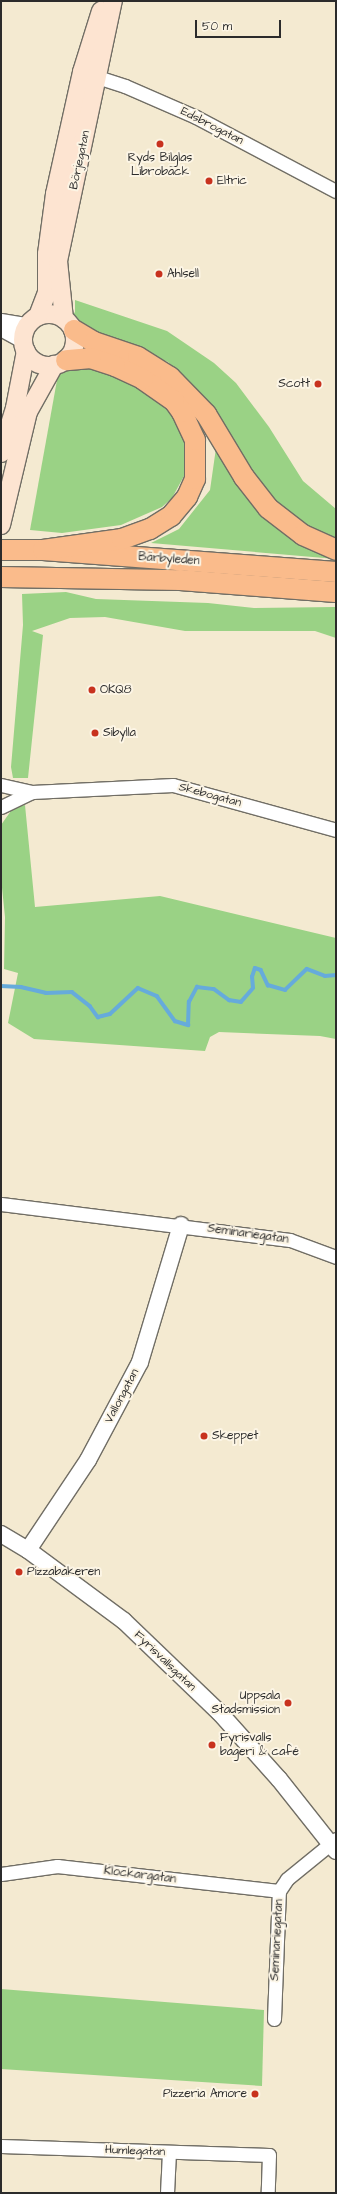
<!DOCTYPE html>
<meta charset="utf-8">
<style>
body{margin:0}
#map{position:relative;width:337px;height:2194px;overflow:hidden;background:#f4ead1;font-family:"Architects Daughter",sans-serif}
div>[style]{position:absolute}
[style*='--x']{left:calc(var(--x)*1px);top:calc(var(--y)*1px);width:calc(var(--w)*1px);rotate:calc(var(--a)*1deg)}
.green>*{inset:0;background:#9ad285}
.stream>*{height:3.5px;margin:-1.75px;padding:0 1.75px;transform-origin:1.75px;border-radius:1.75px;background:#66abdb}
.roads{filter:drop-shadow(1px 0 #716e65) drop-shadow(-1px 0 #716e65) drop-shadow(0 1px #716e65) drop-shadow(0 -1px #716e65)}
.minor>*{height:13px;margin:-6.5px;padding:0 6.5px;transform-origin:6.5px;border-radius:6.5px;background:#fff}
.tertiary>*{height:16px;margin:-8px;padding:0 8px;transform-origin:8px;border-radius:8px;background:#fff}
.secondary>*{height:18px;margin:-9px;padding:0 9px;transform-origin:9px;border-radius:9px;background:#fde4d1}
.secondary>.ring{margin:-9px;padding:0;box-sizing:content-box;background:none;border:18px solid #fde4d1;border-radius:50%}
.primary>*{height:20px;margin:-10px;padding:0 10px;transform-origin:10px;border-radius:10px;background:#fabb8b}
.dots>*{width:11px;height:11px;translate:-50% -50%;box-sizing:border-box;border:2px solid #fcf5e5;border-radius:50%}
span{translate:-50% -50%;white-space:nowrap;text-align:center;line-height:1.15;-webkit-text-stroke:4px #fcf5e5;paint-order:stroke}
.street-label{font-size:12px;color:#2b2b2b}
.poi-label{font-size:12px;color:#2b2b2b}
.left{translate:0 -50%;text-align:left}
.right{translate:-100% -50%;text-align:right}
.frame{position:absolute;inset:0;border:2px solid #2b2b2b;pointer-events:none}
.scale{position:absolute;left:195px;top:20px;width:86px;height:18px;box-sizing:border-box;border:2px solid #2b2b2b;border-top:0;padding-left:5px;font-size:12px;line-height:14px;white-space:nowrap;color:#2b2b2b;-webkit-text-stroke:3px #fcf5e5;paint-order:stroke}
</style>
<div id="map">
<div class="green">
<i style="clip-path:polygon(75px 300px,167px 331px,214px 363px,236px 383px,269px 427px,303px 481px,336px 509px,336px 540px,314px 531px,274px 502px,203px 396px,168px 362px,115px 339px,77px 327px,71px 317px,75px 312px)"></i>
<i style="clip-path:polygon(75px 363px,97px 367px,147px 389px,176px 416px,189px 454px,184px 476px,172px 498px,162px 507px,121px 525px,62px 533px,30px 530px,59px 369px)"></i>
<i style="clip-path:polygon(216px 448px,336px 559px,151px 543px,179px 529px,210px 490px)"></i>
<i style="clip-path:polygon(66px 592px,96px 599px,208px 603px,254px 608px,335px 607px,336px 638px,315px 631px,185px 631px,105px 617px,70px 618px,32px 631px,43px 635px,28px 778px,13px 778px,11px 767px,23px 625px,22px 594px)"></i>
<i style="clip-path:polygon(25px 805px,35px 907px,160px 896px,336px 938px,336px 1039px,320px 1036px,219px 1032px,210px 1037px,205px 1051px,34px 1039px,8px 1023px,18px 973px,4px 969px,5px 917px,1px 878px,1px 825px,13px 808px)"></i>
<i style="clip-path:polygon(1px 1989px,264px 2010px,262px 2086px,1px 2069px)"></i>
</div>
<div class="stream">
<i style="--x:1;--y:986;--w:20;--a:3"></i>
<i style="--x:21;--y:987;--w:26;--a:13"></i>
<i style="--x:46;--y:993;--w:26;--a:-2"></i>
<i style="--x:72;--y:992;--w:23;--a:38"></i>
<i style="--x:90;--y:1006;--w:14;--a:54"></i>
<i style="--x:98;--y:1017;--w:12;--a:-14"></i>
<i style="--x:110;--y:1014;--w:38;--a:-43"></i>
<i style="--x:138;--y:988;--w:21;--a:23"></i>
<i style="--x:157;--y:996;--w:31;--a:54"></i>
<i style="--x:175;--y:1021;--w:14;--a:17"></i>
<i style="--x:188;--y:1025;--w:23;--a:-88"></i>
<i style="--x:189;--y:1002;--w:17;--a:-62"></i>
<i style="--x:197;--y:987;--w:17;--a:7"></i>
<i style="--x:214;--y:989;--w:19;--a:36"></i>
<i style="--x:229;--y:1000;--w:12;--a:9"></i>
<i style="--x:241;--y:1002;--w:18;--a:-49"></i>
<i style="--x:253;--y:988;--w:11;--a:-95"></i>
<i style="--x:252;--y:977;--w:9;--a:-72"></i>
<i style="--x:255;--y:968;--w:6;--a:18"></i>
<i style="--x:261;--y:970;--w:17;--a:65"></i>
<i style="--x:268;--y:985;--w:18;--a:16"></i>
<i style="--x:285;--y:990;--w:30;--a:-44"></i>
<i style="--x:307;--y:969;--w:19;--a:21"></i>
<i style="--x:325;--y:976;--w:11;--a:-5"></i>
</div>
<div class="roads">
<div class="minor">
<i style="--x:88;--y:74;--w:39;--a:18"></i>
<i style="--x:125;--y:86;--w:77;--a:23.6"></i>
<i style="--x:196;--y:117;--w:158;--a:27.9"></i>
<i style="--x:1;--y:785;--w:32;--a:13"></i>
<i style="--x:32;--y:792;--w:141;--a:-2.8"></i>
<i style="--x:173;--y:785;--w:169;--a:15.4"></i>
<i style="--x:1;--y:807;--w:34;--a:-26"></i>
<i style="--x:1;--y:1204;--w:291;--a:7.1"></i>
<i style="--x:290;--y:1240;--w:49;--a:20.3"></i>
<i style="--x:1;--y:1874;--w:57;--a:-8.1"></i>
<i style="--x:57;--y:1866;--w:223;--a:6.4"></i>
<i style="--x:274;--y:2019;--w:128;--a:-87.8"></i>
<i style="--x:279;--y:1891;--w:14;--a:-56"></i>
<i style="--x:287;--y:1879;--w:63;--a:-39.2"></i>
<i style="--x:1;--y:2146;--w:268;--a:1.9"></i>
<i style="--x:269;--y:2155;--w:38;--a:92"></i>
<i style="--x:167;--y:2193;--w:41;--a:-87.2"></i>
</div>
<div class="tertiary">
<i style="--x:1;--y:322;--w:26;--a:9"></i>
<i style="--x:1;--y:328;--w:25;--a:29"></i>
<i style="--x:1;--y:1534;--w:31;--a:31"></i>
<i style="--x:28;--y:1550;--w:119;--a:36.5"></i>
<i style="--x:124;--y:1621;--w:132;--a:43.8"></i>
<i style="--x:219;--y:1712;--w:90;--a:48.2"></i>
<i style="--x:279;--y:1779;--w:92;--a:51.6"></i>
<i style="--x:28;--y:1550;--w:108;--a:-56.3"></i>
<i style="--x:88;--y:1460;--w:111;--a:-62"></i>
<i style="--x:140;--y:1362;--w:143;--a:-73.3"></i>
</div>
<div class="secondary">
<i class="ring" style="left:23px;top:314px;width:34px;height:34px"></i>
<i style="--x:38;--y:316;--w:26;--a:-69"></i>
<i style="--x:47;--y:292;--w:38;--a:-90"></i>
<i style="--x:47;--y:254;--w:61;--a:-82.4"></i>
<i style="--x:55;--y:194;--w:125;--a:-77.5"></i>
<i style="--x:82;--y:72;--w:64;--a:-72.7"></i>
<i style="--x:64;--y:319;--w:58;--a:-95.9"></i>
<i style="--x:58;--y:261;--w:266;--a:-78.1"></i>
<i style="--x:1;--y:453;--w:47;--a:-72.7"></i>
<i style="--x:15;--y:408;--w:58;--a:-79.1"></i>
<i style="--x:1;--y:525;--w:116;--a:-76.6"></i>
<i style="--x:28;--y:412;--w:54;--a:-61"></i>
</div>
<div class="primary">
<i style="--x:74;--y:330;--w:23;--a:31"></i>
<i style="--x:94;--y:342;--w:46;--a:18.8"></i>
<i style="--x:138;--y:357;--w:38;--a:32"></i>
<i style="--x:170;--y:377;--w:52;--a:45.8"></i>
<i style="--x:206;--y:414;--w:74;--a:58.9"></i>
<i style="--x:244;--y:477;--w:39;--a:52"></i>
<i style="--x:268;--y:508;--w:44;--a:37.6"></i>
<i style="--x:303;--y:535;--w:36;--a:24"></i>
<i style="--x:1;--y:550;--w:42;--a:0"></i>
<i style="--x:43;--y:550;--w:294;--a:4.3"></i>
<i style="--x:43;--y:550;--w:80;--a:-7.9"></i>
<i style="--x:122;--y:539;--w:30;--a:-20"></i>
<i style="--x:150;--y:529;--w:25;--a:-32"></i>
<i style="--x:171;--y:516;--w:25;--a:-50"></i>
<i style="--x:187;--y:497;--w:20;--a:-66"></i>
<i style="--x:195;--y:479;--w:39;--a:-90"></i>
<i style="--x:195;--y:440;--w:31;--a:-115"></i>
<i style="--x:182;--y:412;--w:14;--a:-126"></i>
<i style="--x:174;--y:401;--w:38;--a:-145"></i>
<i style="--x:143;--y:379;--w:31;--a:-155"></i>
<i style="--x:115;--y:366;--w:25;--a:-162"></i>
<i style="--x:91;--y:358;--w:25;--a:175"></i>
<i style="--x:1;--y:577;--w:179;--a:1"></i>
<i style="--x:180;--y:580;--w:156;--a:4.4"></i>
</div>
</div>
<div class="dots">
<i style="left:160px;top:144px;background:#c8321e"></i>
<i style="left:209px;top:181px;background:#c8321e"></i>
<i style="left:159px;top:274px;background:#c8321e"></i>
<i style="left:318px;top:384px;background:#c8321e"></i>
<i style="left:92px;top:690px;background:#c8321e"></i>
<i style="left:95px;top:733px;background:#c8321e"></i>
<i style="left:204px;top:1436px;background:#c8321e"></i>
<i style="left:19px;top:1572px;background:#c8321e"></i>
<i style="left:288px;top:1703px;background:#c8321e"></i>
<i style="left:212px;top:1745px;background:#c8321e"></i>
<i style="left:255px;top:2094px;background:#c8321e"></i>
</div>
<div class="street-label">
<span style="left:212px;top:126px;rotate:27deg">Edsbrogatan</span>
<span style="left:80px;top:160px;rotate:-78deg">Börjegatan</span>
<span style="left:169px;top:559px;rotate:4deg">Bärbyleden</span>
<span style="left:210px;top:795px;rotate:15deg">Skebogatan</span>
<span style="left:248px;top:1234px;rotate:8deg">Seminariegatan</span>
<span style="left:122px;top:1396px;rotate:-62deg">Vallongatan</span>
<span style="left:165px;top:1661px;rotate:44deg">Fyrisvallsgatan</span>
<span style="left:140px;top:1875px;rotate:7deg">Klockargatan</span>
<span style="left:277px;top:1940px;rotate:-87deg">Seminariegatan</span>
<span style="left:135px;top:2151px;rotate:2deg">Humlegatan</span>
</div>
<div class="poi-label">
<span style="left:160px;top:165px">Ryds Bilglas<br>Librobäck</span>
<span class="left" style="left:217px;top:181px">Eltric</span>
<span class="left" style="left:167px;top:274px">Ahlsell</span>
<span class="right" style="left:310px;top:384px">Scott</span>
<span class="left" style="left:100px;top:690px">OKQ8</span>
<span class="left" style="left:103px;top:733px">Sibylla</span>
<span class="left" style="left:212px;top:1436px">Skeppet</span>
<span class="left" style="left:27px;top:1572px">Pizzabakeren</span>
<span class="right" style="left:280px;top:1703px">Uppsala<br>Stadsmission</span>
<span class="left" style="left:220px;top:1745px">Fyrisvalls<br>bageri &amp; café</span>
<span class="right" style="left:247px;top:2094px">Pizzeria Amore</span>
</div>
<div class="frame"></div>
<div class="scale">50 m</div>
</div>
